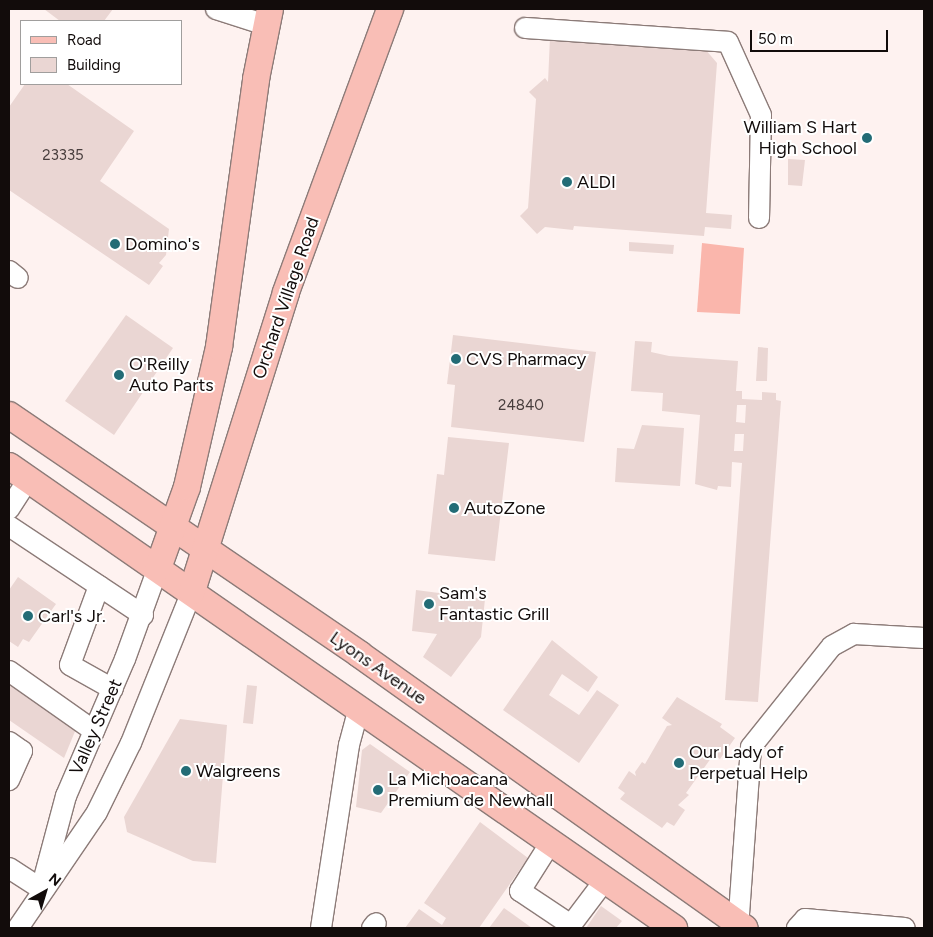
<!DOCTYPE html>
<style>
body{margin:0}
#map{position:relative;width:933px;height:937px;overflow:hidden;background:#fef2f0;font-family:Figtree,sans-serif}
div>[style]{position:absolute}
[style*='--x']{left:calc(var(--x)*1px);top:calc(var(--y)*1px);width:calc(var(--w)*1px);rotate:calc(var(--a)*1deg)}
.green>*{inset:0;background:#fab6ac}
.building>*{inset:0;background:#ead6d3}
.roads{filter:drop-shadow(1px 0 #8c7b78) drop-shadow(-1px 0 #8c7b78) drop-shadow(0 1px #8c7b78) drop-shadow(0 -1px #8c7b78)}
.minor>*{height:20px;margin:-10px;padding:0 10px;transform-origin:10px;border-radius:10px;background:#fff}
.major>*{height:26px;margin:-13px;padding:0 13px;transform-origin:13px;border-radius:13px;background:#f9beb6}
.dots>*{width:14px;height:14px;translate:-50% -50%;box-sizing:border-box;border:2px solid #fff;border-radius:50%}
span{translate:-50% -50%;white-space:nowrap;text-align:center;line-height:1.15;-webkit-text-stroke:4px #fff;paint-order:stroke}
.number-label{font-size:15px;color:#483e3d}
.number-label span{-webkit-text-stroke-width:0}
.poi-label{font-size:18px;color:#120c0b}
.right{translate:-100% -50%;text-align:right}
.left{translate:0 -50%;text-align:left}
.street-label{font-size:18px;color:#120c0b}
.frame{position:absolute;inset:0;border:10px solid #120c0b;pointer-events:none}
.legend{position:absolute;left:20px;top:20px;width:162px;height:65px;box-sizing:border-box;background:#fff;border:1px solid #a09e9d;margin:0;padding:6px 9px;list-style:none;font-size:15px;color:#120c0b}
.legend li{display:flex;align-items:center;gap:10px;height:25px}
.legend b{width:25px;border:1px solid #a09e9d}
.north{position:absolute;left:20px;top:867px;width:50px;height:50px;-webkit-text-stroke:4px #fff;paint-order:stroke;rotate:39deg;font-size:14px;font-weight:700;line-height:20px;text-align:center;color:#120c0b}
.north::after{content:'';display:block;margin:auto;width:18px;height:22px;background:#120c0b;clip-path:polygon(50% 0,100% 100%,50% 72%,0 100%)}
.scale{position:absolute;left:750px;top:30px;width:138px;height:22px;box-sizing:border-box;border:2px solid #120c0b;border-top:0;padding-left:6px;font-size:15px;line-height:18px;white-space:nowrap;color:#120c0b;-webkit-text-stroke:4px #fff;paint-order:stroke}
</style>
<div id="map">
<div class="green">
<i style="clip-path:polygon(702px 243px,744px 248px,740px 314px,697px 312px)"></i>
</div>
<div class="building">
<i style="clip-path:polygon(44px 9px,113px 9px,104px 21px,60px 21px)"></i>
<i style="clip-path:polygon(550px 37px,705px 49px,717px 63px,706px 213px,732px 215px,731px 229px,705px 227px,704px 236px,574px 226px,573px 230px,545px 227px,537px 234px,520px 216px,528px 208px,536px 99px,529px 92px,545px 78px,548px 82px)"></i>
<i style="clip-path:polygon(25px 84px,67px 84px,134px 131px,100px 181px,169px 229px,166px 255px,159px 263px,163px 266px,149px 285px,9px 190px,9px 107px)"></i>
<i style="clip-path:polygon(788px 159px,805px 160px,802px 186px,788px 185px)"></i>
<i style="clip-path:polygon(629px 242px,674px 245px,673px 254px,629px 251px)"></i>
<i style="clip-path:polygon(126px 315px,173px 348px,114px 435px,65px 401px)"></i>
<i style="clip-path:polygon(453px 335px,596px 352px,584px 442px,451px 427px,455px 385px,447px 384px)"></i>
<i style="clip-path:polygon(evenodd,635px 341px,652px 342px,651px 352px,669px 356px,738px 361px,736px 391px,742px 391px,742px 399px,762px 400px,762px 392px,776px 393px,776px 400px,781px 401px,758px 702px,725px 700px,742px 463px,732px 462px,731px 487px,718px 486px,717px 490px,695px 484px,700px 415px,662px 411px,663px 393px,631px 391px,635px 341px,737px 405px,746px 405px,745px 423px,736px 422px,737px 405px,635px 341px,735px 434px,744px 434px,743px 451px,734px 451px,735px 434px)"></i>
<i style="clip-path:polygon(758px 347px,768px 348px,767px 381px,756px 381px)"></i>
<i style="clip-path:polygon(642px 425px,684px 428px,680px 486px,615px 482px,617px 448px,634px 449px)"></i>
<i style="clip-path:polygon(448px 437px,509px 443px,495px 561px,428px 554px,437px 474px,444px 475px)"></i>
<i style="clip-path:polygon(18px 577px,56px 604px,29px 642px,23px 639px,18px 647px,9px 641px,9px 590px)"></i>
<i style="clip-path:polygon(416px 590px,485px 599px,481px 637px,451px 677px,423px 657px,437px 634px,412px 631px)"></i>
<i style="clip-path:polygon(552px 640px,598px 677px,588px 692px,562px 674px,549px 695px,579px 715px,597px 690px,619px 705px,579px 763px,503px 710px)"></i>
<i style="clip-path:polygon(9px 682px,76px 729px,64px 758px,9px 720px)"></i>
<i style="clip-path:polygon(247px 685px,257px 686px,253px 724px,243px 723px)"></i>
<i style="clip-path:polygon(677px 697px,722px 724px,720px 727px,735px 738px,720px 759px,714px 754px,686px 793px,689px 795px,678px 805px,685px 810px,674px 826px,667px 822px,662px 828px,620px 799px,625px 793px,618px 788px,629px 771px,636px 776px,635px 772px,642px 762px,645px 764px,667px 726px,672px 725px,662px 718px)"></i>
<i style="clip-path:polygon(180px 719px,227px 725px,216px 863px,193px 861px,127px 832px,124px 817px)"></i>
<i style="clip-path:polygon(370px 744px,410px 772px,381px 813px,356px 807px,362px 750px)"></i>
<i style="clip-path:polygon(480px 822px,528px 858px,479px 928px,405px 928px,419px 909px,442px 925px,446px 918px,424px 903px)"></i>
<i style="clip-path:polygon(601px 906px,622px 921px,616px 928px,586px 928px)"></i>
<i style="clip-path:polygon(504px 908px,532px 928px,489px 928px)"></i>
</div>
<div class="roads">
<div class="minor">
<i style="--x:216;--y:9;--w:52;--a:17.7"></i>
<i style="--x:525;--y:28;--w:203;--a:3.9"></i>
<i style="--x:728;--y:42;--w:80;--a:65.7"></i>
<i style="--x:761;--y:115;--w:103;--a:91.1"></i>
<i style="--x:9;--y:271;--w:11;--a:38"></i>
<i style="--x:9;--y:509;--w:35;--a:-57"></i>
<i style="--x:9;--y:526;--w:161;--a:33.6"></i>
<i style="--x:99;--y:586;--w:84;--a:110.2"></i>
<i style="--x:70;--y:665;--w:49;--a:29.2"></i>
<i style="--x:9;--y:671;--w:104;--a:35.2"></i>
<i style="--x:9;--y:742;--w:16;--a:35"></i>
<i style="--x:22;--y:751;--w:32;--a:114"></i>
<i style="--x:551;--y:842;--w:58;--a:122.3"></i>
<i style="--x:520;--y:891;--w:61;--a:33.7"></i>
<i style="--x:571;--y:925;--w:56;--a:-52.9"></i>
<i style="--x:9;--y:868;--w:38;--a:33"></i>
<i style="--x:44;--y:878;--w:85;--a:-75"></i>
<i style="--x:66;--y:796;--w:149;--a:-66.7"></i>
<i style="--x:125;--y:659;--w:97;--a:-70.1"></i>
<i style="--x:18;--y:928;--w:140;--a:-55.7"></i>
<i style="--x:97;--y:812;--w:77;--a:-63.8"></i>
<i style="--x:131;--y:743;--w:164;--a:-68.1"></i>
<i style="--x:321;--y:928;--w:185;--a:-81.3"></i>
<i style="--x:349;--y:745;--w:38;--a:-75"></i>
<i style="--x:372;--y:928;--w:6;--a:-51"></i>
<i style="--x:738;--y:928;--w:181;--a:-85.9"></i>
<i style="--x:751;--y:747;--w:129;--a:-51.3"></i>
<i style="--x:832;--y:646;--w:25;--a:-29"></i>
<i style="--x:854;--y:634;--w:70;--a:3.3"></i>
<i style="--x:797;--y:928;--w:12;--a:-48"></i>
<i style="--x:805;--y:919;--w:100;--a:5.1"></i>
</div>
<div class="major">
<i style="--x:9;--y:415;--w:424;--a:34.3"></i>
<i style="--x:359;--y:654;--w:473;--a:35.4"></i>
<i style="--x:9;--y:466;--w:810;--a:34.79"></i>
<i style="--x:158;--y:568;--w:86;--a:-70.3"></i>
<i style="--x:187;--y:487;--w:144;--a:-77.1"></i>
<i style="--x:219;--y:347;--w:271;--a:-82.1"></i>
<i style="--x:256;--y:79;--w:71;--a:-78.7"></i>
<i style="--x:192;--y:591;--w:313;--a:-72.5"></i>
<i style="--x:286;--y:292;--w:302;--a:-69.8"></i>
</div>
</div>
<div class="dots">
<i style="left:867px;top:138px;background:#236c76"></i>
<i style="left:567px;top:182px;background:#236c76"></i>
<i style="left:115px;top:244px;background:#236c76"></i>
<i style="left:456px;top:359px;background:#236c76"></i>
<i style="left:119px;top:375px;background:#236c76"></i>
<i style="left:454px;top:508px;background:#236c76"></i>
<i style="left:429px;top:604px;background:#236c76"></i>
<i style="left:28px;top:616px;background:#236c76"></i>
<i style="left:679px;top:763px;background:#236c76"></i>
<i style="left:186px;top:771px;background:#236c76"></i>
<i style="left:378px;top:790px;background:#236c76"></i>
</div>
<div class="number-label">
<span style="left:63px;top:156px">23335</span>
<span style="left:521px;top:406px">24840</span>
</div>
<div class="poi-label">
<span class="right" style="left:857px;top:138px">William S Hart<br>High School</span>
<span class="left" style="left:577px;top:182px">ALDI</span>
<span class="left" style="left:125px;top:244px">Domino's</span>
<span class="left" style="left:466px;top:359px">CVS Pharmacy</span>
<span class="left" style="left:129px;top:375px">O'Reilly<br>Auto Parts</span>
<span class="left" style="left:464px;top:508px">AutoZone</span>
<span class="left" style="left:439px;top:604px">Sam's<br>Fantastic Grill</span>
<span class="left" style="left:38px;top:616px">Carl's Jr.</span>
<span class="left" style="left:689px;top:763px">Our Lady of<br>Perpetual Help</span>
<span class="left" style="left:196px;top:771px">Walgreens</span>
<span class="left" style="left:388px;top:790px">La Michoacana<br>Premium de Newhall</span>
</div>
<div class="street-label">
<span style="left:286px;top:298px;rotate:-71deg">Orchard Village Road</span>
<span style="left:378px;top:668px;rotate:35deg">Lyons Avenue</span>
<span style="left:96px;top:727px;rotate:-66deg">Valley Street</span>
</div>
<div class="frame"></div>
<ul class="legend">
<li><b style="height:6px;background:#f9beb6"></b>Road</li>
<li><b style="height:14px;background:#ead6d3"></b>Building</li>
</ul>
<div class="north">N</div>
<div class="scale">50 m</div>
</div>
